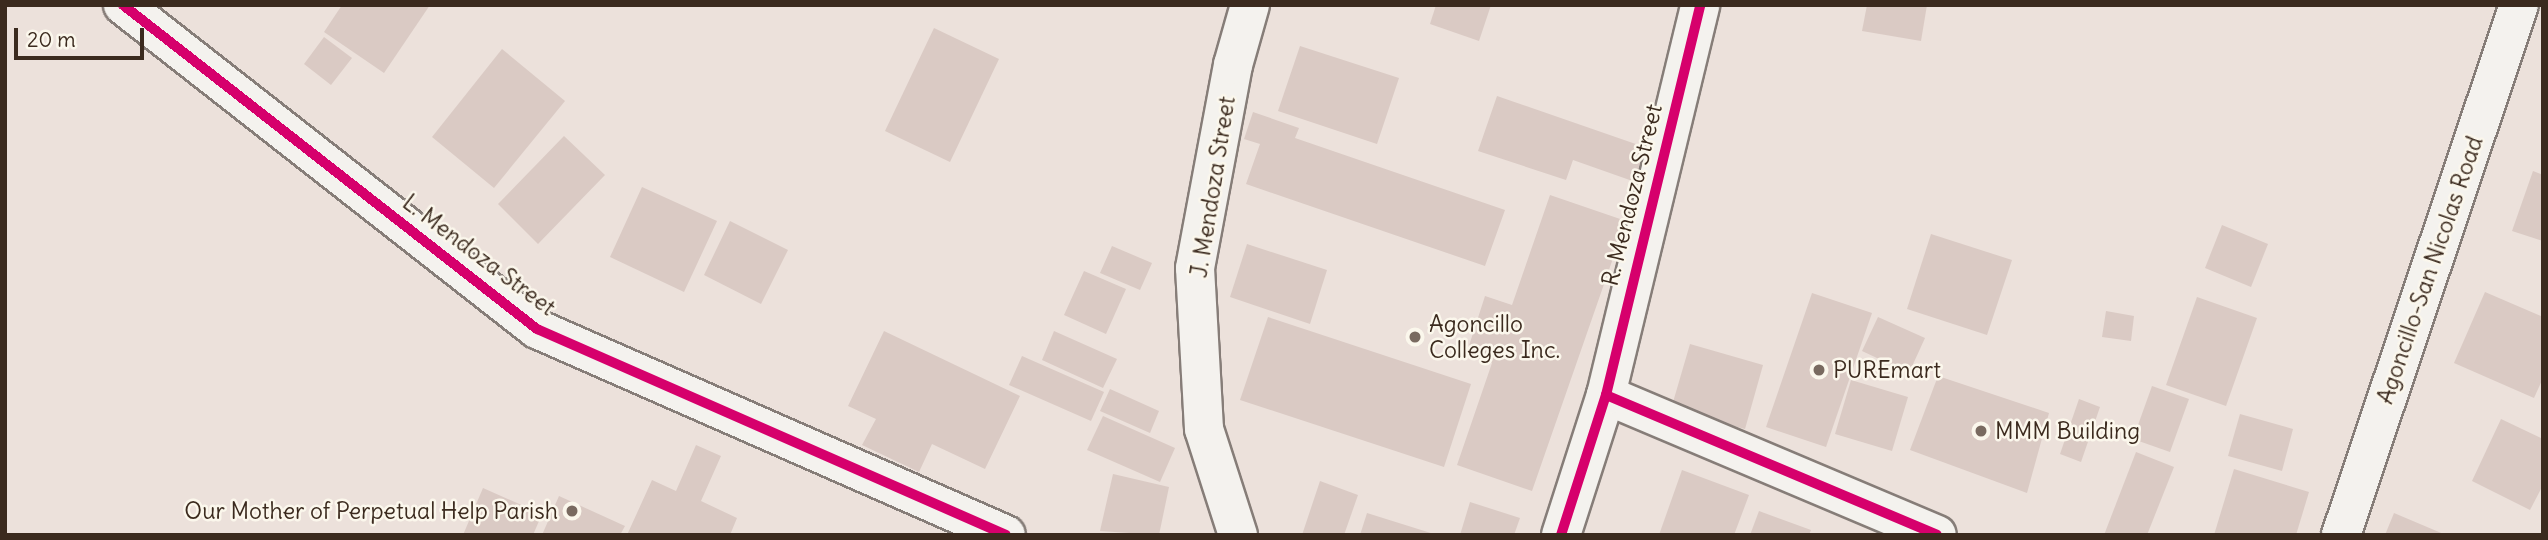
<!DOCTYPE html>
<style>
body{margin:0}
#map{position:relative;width:2548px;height:540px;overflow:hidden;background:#ece1db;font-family:Delius,sans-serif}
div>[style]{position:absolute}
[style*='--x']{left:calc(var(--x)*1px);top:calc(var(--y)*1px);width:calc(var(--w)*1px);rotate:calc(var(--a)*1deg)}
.building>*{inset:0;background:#dacac4}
.roads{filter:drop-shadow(2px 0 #867d78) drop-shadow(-2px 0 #867d78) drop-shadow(0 2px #867d78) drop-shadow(0 -2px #867d78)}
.minor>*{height:38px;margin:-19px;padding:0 19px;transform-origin:19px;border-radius:19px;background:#f4f2ee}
.tertiary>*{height:38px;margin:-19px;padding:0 19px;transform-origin:19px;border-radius:19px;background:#f4f2ee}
.secondary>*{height:38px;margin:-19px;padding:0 19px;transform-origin:19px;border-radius:19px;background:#f4f2ee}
.cycleway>*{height:10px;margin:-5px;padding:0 5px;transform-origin:5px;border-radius:5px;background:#d6006c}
.dots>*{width:19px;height:19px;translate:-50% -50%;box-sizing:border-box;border:4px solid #fbf7ec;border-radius:50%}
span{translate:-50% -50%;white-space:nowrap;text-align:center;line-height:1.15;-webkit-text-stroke:5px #fbf7ec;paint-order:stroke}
.street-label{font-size:23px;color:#3b2a1e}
.poi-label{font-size:23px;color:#3b2a1e}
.left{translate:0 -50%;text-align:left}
.right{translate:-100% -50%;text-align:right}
.frame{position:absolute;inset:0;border:7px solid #3b2a1e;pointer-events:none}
.scale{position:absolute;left:14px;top:28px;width:130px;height:32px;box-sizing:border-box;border:4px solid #3b2a1e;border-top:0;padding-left:9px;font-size:21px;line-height:24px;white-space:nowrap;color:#3b2a1e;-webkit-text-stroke:5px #fbf7ec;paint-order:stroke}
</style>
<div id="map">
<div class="building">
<i style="clip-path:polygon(342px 5px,430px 5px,384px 73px,324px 32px)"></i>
<i style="clip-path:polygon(1436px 5px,1491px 5px,1479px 41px,1430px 24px)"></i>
<i style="clip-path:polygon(1867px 5px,1927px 5px,1921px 41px,1862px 31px)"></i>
<i style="clip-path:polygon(934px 28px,999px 59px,950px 162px,885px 131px)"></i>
<i style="clip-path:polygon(324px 37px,352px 58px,331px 85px,304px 64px)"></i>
<i style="clip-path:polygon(1300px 46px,1399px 78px,1377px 144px,1278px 111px)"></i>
<i style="clip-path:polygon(502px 49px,565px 101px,494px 188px,432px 137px)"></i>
<i style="clip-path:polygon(1497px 96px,1653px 150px,1641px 184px,1573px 160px,1566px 180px,1478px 151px)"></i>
<i style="clip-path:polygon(1253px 112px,1299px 128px,1295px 138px,1505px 210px,1485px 266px,1246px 184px,1260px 144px,1244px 139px)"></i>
<i style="clip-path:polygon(564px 136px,605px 175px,538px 244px,498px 204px)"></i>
<i style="clip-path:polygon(2533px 171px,2543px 175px,2543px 241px,2512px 231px)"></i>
<i style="clip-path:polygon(642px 187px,717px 221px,684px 292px,610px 257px)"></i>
<i style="clip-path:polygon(1550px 195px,1626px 221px,1532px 491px,1457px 465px,1492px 363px,1466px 355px,1485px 296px,1512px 305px)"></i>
<i style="clip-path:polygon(730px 221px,788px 250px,761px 304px,704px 275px)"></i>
<i style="clip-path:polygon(2222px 225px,2268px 244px,2251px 287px,2205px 268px)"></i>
<i style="clip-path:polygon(1931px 234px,2012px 260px,1987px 335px,1907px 309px)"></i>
<i style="clip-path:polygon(1247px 244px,1327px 270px,1310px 324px,1230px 297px)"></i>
<i style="clip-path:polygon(1112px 246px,1152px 263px,1140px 290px,1100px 273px)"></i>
<i style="clip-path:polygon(1084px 271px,1126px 289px,1106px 334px,1064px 315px)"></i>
<i style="clip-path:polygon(2485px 292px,2543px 317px,2543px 378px,2534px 398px,2454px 363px)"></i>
<i style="clip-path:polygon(1812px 293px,1872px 313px,1826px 447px,1766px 427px)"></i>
<i style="clip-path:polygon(2197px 297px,2257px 318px,2226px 406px,2166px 385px)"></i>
<i style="clip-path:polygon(2106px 311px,2134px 316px,2131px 341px,2102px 337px)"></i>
<i style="clip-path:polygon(1268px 317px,1471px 384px,1444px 467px,1240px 400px)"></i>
<i style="clip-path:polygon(1878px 317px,1925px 338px,1909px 373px,1862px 351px)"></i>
<i style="clip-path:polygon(884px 331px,1020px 396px,985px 469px,932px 444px,919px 472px,862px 445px,876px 419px,848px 406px)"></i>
<i style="clip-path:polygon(1054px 331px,1117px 359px,1103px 388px,1042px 360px)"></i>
<i style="clip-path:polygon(1690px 344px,1763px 365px,1745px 429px,1671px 409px)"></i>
<i style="clip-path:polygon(1022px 356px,1104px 392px,1091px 421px,1009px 385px)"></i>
<i style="clip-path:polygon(1938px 376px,2049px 413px,2027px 493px,1910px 450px)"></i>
<i style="clip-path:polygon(1851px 380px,1908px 397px,1892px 451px,1835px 434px)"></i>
<i style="clip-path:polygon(2152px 386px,2189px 399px,2170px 452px,2133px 439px)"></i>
<i style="clip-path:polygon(1110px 389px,1159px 411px,1150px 433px,1100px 411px)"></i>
<i style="clip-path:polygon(2079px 399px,2100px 407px,2081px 462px,2060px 454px)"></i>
<i style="clip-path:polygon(2240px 414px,2293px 429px,2282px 471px,2228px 456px)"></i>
<i style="clip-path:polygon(1103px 416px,1175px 448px,1160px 482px,1087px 450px)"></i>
<i style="clip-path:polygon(2501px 419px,2543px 439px,2543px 485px,2530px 510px,2472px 481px)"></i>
<i style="clip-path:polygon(696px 445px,721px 456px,701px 501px,737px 518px,730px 535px,627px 535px,652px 480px,676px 491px)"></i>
<i style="clip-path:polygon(2136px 452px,2174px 467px,2147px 535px,2104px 535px)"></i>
<i style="clip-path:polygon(2234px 469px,2309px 492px,2296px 535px,2214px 535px)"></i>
<i style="clip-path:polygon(1682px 470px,1749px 495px,1734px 535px,1659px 535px)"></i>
<i style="clip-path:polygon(1113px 474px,1169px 487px,1159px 535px,1100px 531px)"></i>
<i style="clip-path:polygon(1320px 481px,1358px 495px,1344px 535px,1302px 535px)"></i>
<i style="clip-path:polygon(483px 488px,542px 514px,533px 535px,463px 535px)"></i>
<i style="clip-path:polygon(559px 496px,625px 526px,620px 535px,542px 535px)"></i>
<i style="clip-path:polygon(1470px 502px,1520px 518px,1514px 535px,1460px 535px)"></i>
<i style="clip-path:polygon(1759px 511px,1811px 530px,1809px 535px,1750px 535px)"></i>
<i style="clip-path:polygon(1367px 513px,1434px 534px,1434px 535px,1360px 535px)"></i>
<i style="clip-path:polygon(2394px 513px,2446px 535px,2385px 535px)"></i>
</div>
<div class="roads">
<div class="minor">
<i style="--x:1606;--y:395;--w:359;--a:22.9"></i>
<i style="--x:1561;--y:535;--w:147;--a:-72.2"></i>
<i style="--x:1606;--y:395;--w:401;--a:-76.4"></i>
</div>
<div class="tertiary">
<i style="--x:123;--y:5;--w:526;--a:38.05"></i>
<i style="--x:537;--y:329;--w:512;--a:23.71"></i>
</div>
<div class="secondary">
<i style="--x:1238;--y:535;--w:111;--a:-107.8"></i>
<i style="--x:1204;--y:429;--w:161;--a:-93.2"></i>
<i style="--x:1195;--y:268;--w:207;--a:-79.4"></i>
<i style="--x:1233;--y:65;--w:62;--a:-74.2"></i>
<i style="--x:2341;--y:535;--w:559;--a:-71.44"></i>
</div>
</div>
<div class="cycleway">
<i style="--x:123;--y:5;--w:526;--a:38.05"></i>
<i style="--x:537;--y:329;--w:512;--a:23.71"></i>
<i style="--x:1606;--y:395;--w:359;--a:22.9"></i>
<i style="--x:1561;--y:535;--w:147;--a:-72.2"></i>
<i style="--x:1606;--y:395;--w:401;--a:-76.4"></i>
</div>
<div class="dots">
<i style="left:1415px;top:337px;background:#796a60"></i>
<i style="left:1819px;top:370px;background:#796a60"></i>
<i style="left:1981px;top:431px;background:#796a60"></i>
<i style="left:572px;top:511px;background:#796a60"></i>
</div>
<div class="street-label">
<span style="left:1213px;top:187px;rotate:-81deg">J. Mendoza Street</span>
<span style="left:1632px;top:195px;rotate:-76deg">R. Mendoza Street</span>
<span style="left:479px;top:255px;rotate:37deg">L. Mendoza Street</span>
<span style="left:2430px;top:270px;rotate:-71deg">Agoncillo-San Nicolas Road</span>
</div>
<div class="poi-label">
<span class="left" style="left:1429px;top:337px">Agoncillo<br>Colleges Inc.</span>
<span class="left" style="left:1833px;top:370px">PUREmart</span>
<span class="left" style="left:1995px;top:431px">MMM Building</span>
<span class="right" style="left:558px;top:511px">Our Mother of Perpetual Help Parish</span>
</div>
<div class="frame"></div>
<div class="scale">20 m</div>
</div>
